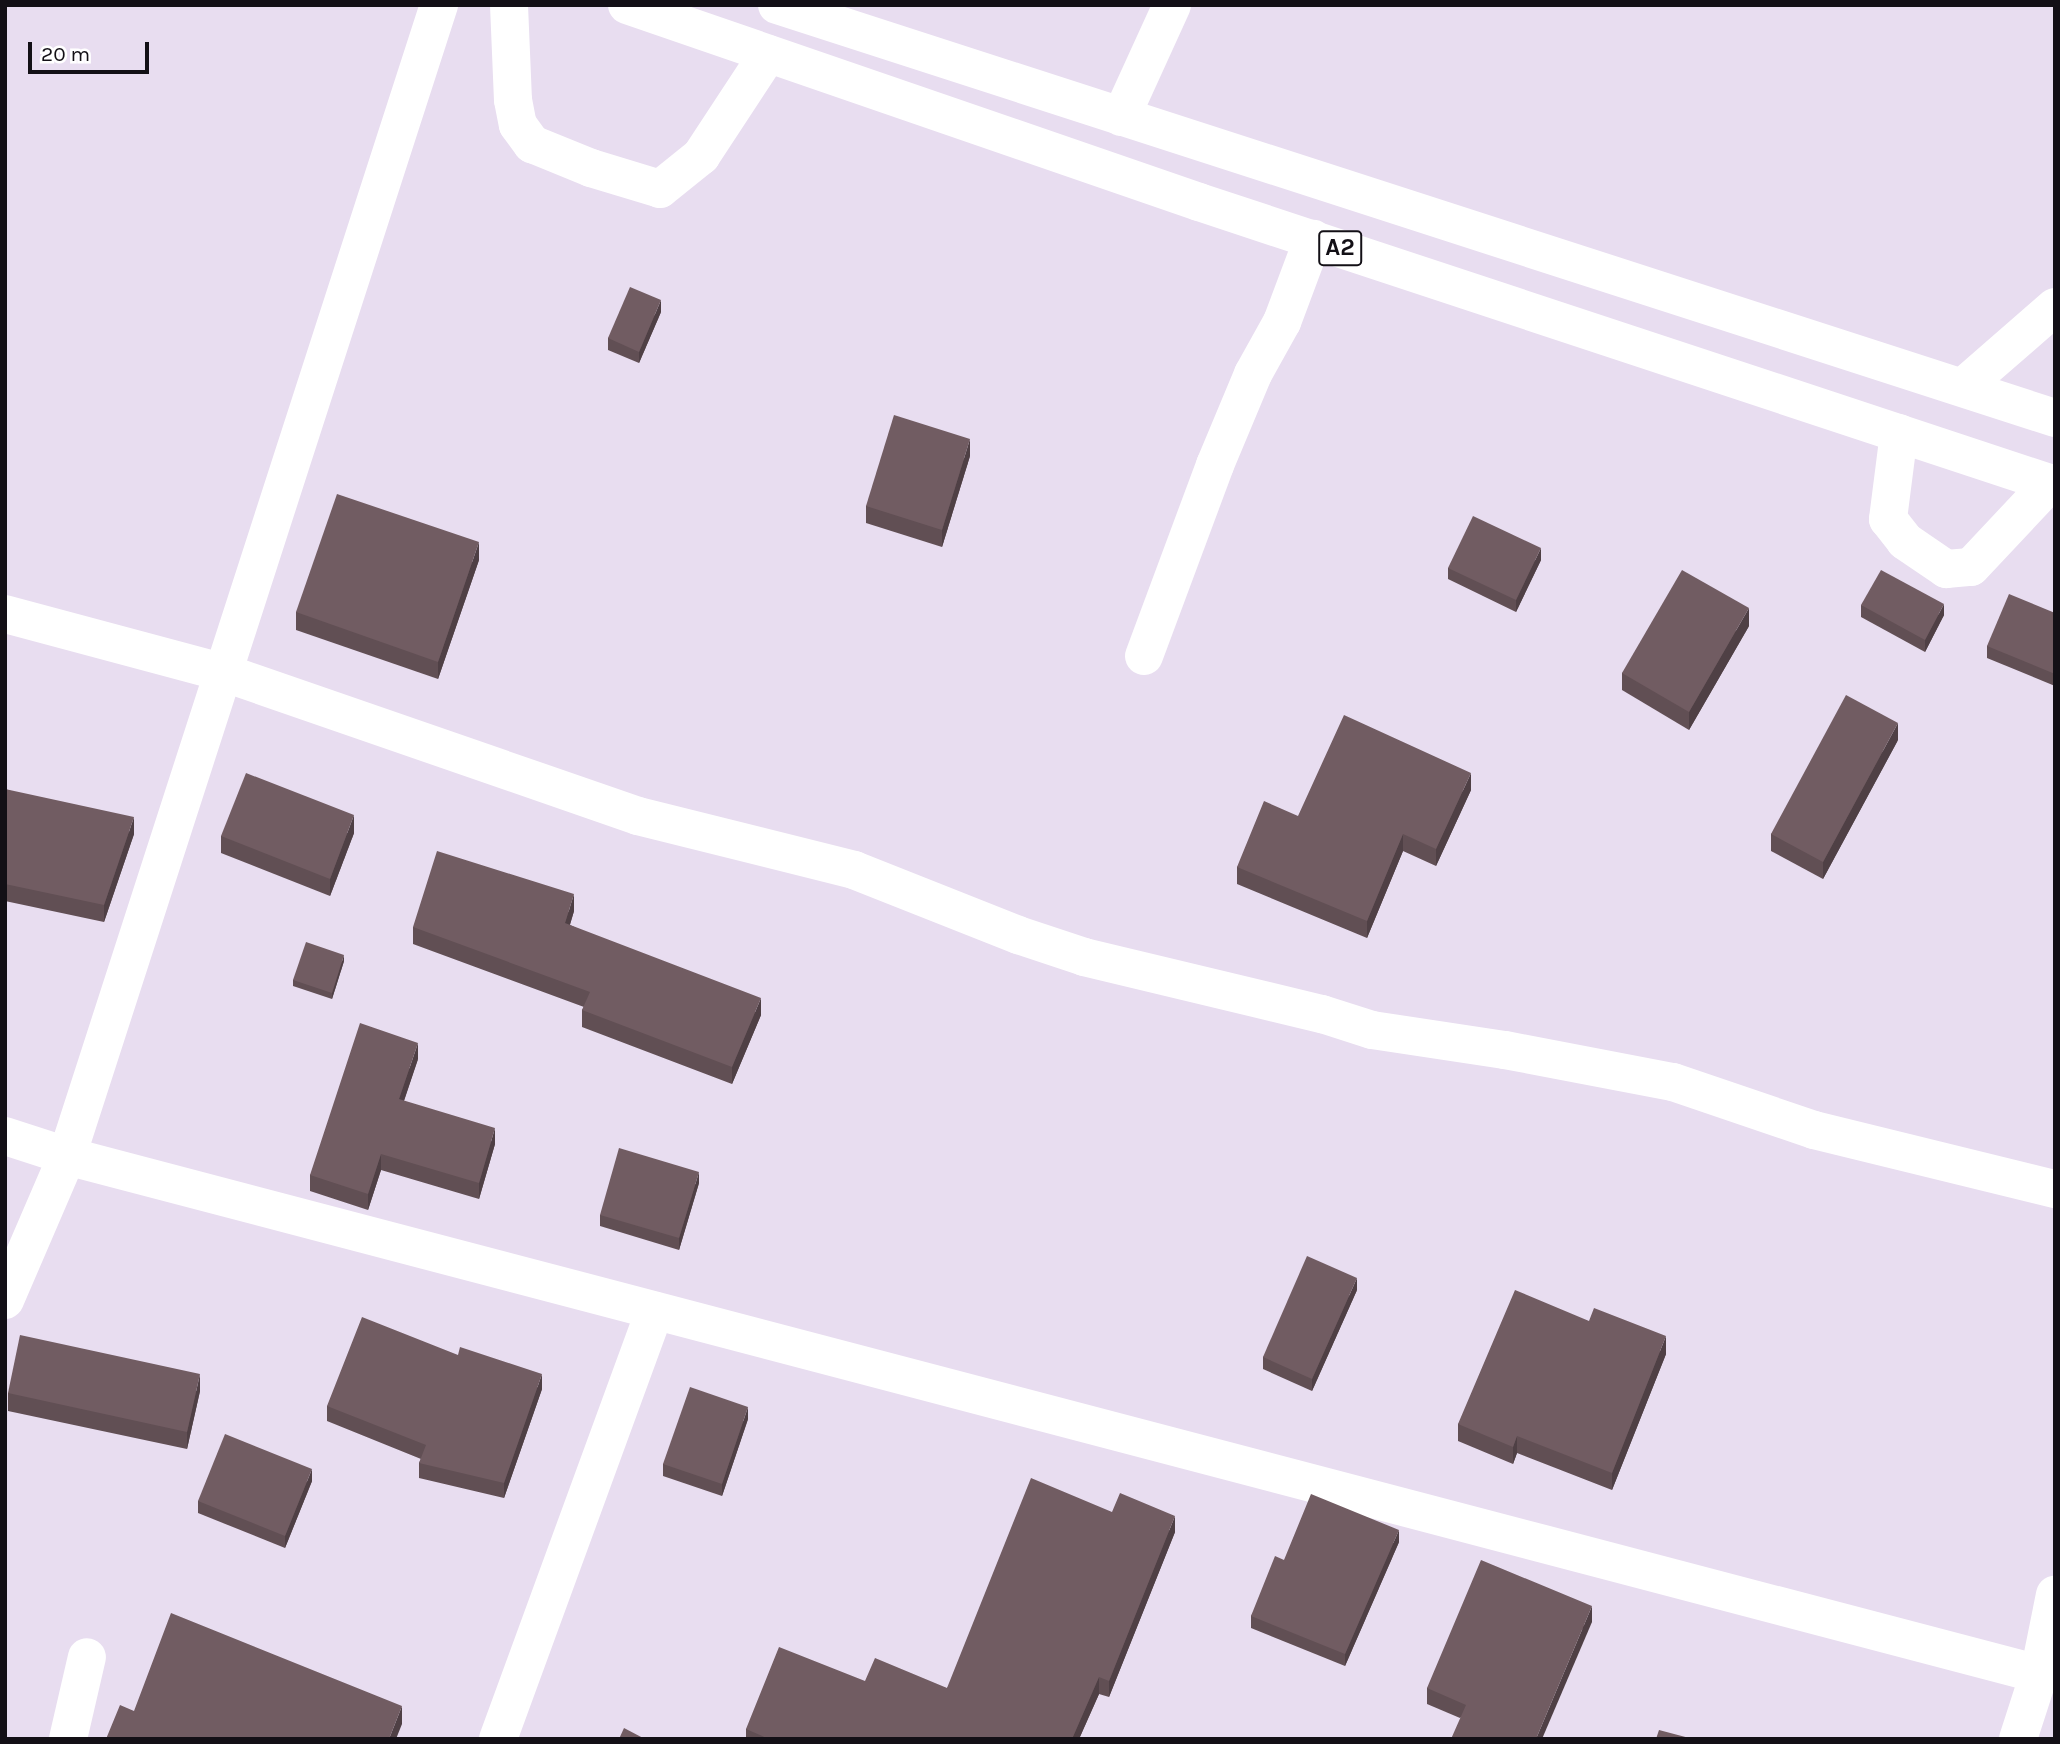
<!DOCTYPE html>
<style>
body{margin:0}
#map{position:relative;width:2060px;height:1744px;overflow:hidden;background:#e8ddf0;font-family:Karla,sans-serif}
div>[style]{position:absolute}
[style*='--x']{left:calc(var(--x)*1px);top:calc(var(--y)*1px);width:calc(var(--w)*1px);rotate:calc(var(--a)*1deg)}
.minor>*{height:38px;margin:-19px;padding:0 19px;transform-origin:19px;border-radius:19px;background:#fff}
.highway>*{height:38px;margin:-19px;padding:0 19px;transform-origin:19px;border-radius:19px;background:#fff}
.wall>*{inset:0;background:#614f54}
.shaded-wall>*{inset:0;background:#4f4045}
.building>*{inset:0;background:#715c62}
span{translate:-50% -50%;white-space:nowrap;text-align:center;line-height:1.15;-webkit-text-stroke:6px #fff;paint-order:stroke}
.shield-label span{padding:2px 5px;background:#fff;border:2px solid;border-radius:5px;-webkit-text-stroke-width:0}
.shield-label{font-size:24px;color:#131016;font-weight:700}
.frame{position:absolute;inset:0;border:7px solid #131016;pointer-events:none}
.scale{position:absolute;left:28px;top:42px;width:121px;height:32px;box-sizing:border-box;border:4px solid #131016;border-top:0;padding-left:9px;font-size:21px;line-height:24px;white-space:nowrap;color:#131016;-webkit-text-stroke:5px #fff;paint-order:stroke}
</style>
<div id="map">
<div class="minor">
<i style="--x:509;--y:5;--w:95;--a:87.6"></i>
<i style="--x:513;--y:100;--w:25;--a:79"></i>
<i style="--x:518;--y:125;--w:24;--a:54"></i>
<i style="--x:532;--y:144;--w:64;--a:22.1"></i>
<i style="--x:591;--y:168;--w:72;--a:16.9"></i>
<i style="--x:660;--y:189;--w:53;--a:-38.8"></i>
<i style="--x:701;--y:156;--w:122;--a:-56.7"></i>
<i style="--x:1121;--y:117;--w:123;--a:-65.5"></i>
<i style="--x:1963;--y:387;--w:122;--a:-41"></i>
<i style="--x:1899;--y:433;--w:87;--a:97.3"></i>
<i style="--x:1888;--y:519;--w:28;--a:52"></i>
<i style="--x:1905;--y:541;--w:50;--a:34.3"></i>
<i style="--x:1946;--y:569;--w:25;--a:-5"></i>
<i style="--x:1971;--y:567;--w:115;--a:-46.8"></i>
<i style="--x:5;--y:614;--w:228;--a:15"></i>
<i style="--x:225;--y:673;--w:437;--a:19.1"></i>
<i style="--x:638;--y:816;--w:223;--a:14"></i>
<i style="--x:854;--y:870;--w:176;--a:21.6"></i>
<i style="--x:1018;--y:935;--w:70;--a:18.4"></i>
<i style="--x:1084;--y:957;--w:245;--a:13.5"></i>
<i style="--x:1322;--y:1014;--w:52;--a:17.7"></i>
<i style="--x:1372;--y:1030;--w:134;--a:8.6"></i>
<i style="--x:1505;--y:1050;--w:171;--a:10.8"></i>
<i style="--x:1673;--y:1082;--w:149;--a:18.8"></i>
<i style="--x:1814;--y:1130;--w:248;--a:13.8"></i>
<i style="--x:1144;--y:656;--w:204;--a:-69.6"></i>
<i style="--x:1215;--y:465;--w:99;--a:-67.3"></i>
<i style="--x:1253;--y:374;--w:60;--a:-60.9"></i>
<i style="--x:1282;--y:322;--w:89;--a:-69.5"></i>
<i style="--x:5;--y:1136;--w:65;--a:17.9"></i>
<i style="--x:67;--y:1156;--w:2039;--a:14.72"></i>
<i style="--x:5;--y:1300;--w:157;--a:-66.7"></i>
<i style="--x:67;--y:1156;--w:1210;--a:-72.09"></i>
<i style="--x:68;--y:1739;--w:84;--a:-77"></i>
<i style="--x:498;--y:1739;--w:456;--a:-69.9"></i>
<i style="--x:2018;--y:1739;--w:68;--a:-72.1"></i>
<i style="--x:2039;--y:1674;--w:81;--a:-78.6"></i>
</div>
<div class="highway">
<i style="--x:627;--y:5;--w:605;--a:19"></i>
<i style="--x:1199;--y:202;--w:902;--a:18.29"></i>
<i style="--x:777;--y:5;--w:1343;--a:17.91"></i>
</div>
<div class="wall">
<i style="clip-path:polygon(661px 312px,639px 363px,608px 350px,608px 338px)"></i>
<i style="clip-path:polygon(970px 456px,942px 547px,866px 523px,866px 506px)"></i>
<i style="clip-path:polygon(479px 560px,438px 679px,296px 630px,296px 612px)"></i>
<i style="clip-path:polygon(1541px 560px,1516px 612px,1448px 579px,1448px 568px)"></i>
<i style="clip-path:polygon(1861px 605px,1944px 615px,1925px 652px,1861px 617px)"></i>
<i style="clip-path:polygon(2055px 613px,2055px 686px,1987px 658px,1987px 646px)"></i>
<i style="clip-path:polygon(1749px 626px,1689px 730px,1622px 690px,1622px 673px)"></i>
<i style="clip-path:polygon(1898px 740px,1823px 879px,1771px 851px,1771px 834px)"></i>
<i style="clip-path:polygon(5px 789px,134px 834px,104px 922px,5px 901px)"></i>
<i style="clip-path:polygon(1471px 790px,1436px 866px,1403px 851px,1367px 938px,1237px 884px,1237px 867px,1298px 816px)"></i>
<i style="clip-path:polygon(354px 833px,330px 896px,221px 853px,221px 836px)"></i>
<i style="clip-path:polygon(574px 911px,570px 925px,761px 1015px,732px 1084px,582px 1027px,582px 1010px,584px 1007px,413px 944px,413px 927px)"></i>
<i style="clip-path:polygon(344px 961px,332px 999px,293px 986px,293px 980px)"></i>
<i style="clip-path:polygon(418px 1059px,404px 1101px,495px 1144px,479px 1199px,381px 1170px,368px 1210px,310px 1191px,310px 1175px)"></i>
<i style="clip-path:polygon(699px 1183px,679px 1250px,600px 1226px,600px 1215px)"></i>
<i style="clip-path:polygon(1357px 1290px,1312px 1391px,1263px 1369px,1263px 1357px)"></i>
<i style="clip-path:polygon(1589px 1321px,1666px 1354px,1612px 1490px,1517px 1453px,1513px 1464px,1458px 1441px,1458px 1424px)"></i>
<i style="clip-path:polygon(458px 1355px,542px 1389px,504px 1498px,419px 1478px,419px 1463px,421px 1459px,327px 1421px,327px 1406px)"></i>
<i style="clip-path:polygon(200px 1391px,187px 1449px,8px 1411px,8px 1393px)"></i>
<i style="clip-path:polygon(748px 1419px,722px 1496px,663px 1476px,663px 1464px)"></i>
<i style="clip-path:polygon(312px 1481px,285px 1548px,198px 1513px,198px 1501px)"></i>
<i style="clip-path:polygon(1112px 1512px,1175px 1532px,1109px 1697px,1099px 1694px,1079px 1739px,746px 1739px,746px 1729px,865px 1681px,947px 1688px)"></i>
<i style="clip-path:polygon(1399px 1542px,1345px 1666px,1251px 1628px,1251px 1616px,1284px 1560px)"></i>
<i style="clip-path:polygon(1592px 1622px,1460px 1718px,1427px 1704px,1427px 1688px)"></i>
</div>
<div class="shaded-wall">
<i style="clip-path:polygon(661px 300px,661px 312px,639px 363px,639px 352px)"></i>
<i style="clip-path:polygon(970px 439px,970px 456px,942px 547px,942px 530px)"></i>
<i style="clip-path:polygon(479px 542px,479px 560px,438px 679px,438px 662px)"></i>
<i style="clip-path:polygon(1541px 548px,1541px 560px,1516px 612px,1516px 600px)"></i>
<i style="clip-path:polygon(1944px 604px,1944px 615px,1925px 652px,1925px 640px)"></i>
<i style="clip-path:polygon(1749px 608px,1749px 626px,1689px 730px,1689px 712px)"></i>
<i style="clip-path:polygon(1898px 723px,1898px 740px,1823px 879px,1823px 862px)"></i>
<i style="clip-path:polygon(1471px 773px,1471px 790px,1436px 866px,1436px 849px)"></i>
<i style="clip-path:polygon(354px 815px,354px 833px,330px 896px,330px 879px)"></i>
<i style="clip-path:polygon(134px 817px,134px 834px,104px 922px,104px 905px)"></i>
<i style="clip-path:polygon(1403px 834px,1403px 851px,1367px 938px,1367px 921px)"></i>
<i style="clip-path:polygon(574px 894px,574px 911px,565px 940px,565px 923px)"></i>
<i style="clip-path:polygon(344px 955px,344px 961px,332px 999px,332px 993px)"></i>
<i style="clip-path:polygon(761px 998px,761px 1015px,732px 1084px,732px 1067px)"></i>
<i style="clip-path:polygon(418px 1043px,418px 1059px,399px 1115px,399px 1099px)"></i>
<i style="clip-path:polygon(495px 1128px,495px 1144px,479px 1199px,479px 1183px)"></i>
<i style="clip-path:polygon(381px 1154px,381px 1170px,368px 1210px,368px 1194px)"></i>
<i style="clip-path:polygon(699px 1172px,699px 1183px,679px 1250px,679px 1238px)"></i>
<i style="clip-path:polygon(1357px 1278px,1357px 1290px,1312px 1391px,1312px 1379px)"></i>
<i style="clip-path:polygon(1666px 1336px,1666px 1354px,1612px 1490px,1612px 1473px)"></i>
<i style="clip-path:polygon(200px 1374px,200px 1391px,187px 1449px,187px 1432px)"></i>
<i style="clip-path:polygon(542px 1374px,542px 1389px,504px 1498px,504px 1483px)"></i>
<i style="clip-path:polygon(748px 1407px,748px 1419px,722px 1496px,722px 1484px)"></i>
<i style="clip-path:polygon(1517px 1436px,1517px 1453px,1513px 1464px,1513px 1447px)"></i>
<i style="clip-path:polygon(312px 1469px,312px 1481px,285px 1548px,285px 1536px)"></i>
<i style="clip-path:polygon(1175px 1516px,1175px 1532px,1109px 1697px,1109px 1681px)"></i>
<i style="clip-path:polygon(1399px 1530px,1399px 1542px,1345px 1666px,1345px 1654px)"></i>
<i style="clip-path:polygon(1592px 1606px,1592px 1622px,1542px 1739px,1536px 1739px)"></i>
<i style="clip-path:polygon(1099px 1677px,1099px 1694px,1079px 1739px,1072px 1739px)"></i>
<i style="clip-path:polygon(402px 1706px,402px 1724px,396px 1739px,389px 1739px)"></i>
</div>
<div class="building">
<i style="clip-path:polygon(630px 287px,661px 300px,639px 352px,608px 338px)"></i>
<i style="clip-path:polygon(894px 415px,970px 439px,942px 530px,866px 506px)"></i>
<i style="clip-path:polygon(337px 494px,479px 542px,438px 662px,296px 612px)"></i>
<i style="clip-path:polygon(1473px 516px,1541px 548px,1516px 600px,1448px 568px)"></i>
<i style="clip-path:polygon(1682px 570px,1749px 608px,1689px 712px,1622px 673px)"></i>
<i style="clip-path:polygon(1881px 570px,1944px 604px,1925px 640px,1861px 605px)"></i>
<i style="clip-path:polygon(2009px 594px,2055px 613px,2055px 674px,1987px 646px)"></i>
<i style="clip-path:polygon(1846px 695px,1898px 723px,1823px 862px,1771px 834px)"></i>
<i style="clip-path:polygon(1344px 715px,1471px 773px,1436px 849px,1403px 834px,1367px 921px,1237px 867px,1264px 801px,1298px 816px)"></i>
<i style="clip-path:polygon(246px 773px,354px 815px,330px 879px,221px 836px)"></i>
<i style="clip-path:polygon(5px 789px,134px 817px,104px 905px,5px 884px)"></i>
<i style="clip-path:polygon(437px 851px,574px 894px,565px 923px,761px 998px,732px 1067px,582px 1010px,590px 992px,413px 927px)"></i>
<i style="clip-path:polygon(306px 942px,344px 955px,332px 993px,293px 980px)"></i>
<i style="clip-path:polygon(360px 1023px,418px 1043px,399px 1099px,495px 1128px,479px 1183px,381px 1154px,368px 1194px,310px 1175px)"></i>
<i style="clip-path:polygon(619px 1148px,699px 1172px,679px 1238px,600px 1215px)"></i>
<i style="clip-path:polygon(1307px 1256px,1357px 1278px,1312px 1379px,1263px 1357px)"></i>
<i style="clip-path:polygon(1515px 1290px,1589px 1321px,1594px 1308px,1666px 1336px,1612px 1473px,1517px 1436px,1513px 1447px,1458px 1424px)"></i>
<i style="clip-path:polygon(362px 1317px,458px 1355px,460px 1347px,542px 1374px,504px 1483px,419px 1463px,426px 1445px,327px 1406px)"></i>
<i style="clip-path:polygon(20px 1335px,200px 1374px,187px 1432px,8px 1393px)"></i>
<i style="clip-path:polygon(690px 1387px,748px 1407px,722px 1484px,663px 1464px)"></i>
<i style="clip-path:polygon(225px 1434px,312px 1469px,285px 1536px,198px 1501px)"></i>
<i style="clip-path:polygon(1031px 1478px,1112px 1512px,1120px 1493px,1175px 1516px,1109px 1681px,1099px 1677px,1072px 1739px,769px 1739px,746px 1729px,779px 1647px,865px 1681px,875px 1658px,947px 1688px)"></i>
<i style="clip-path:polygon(1311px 1494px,1399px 1530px,1345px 1654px,1251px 1616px,1275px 1556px,1284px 1560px)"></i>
<i style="clip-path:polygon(1481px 1560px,1592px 1606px,1536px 1739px,1451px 1739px,1466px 1705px,1427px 1688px)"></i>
<i style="clip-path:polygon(171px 1613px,402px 1706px,389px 1739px,106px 1739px,120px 1705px,134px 1711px)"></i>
<i style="clip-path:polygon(624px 1728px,645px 1739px,619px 1739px)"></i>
<i style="clip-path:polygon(1659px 1730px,1693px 1739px,1656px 1739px)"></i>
</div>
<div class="shield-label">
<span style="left:1340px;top:248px">A2</span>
</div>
<div class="frame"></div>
<div class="scale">20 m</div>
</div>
